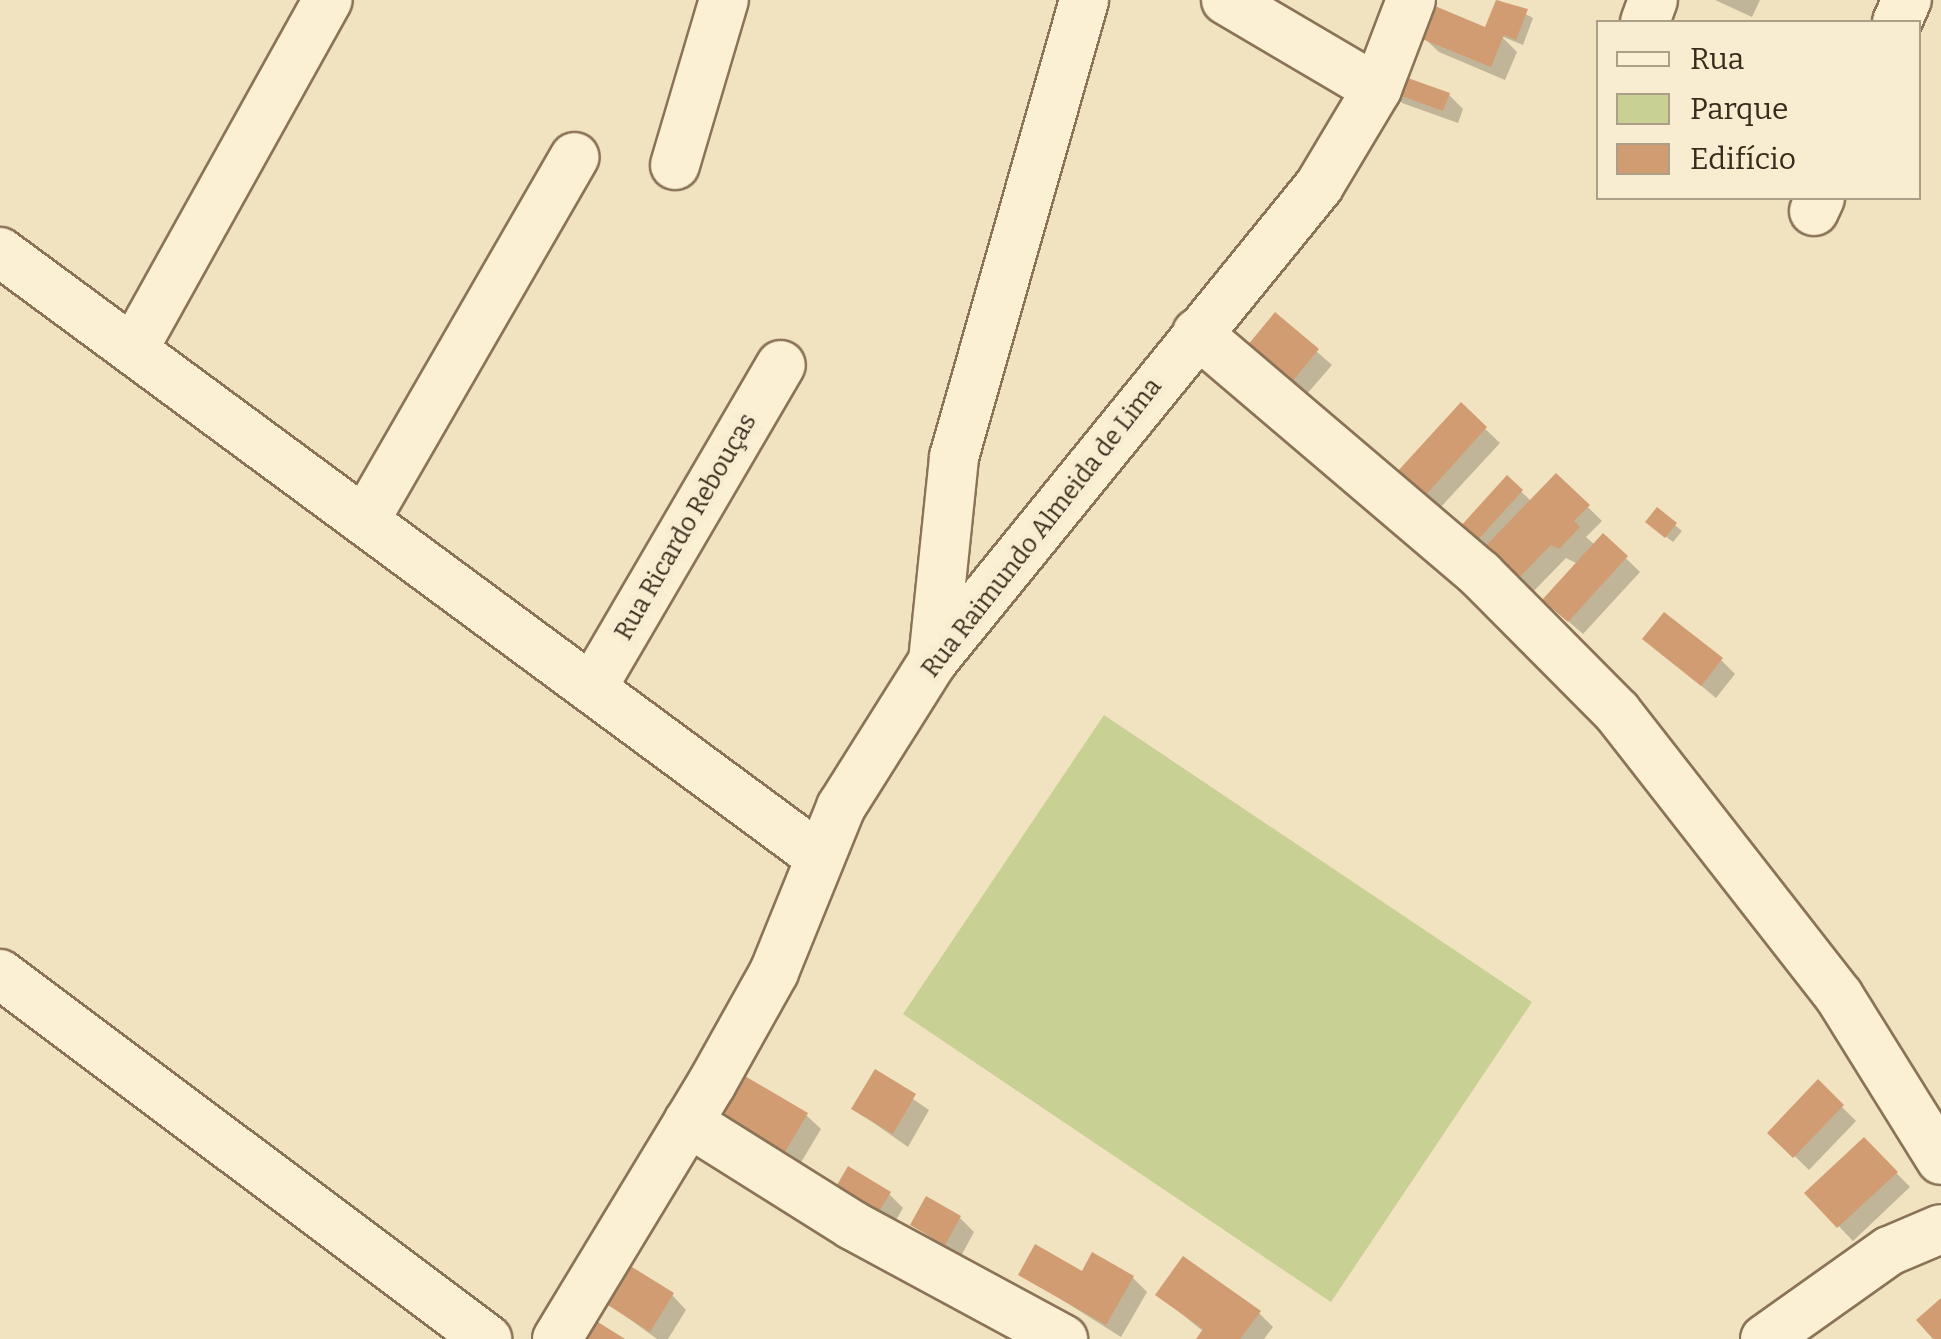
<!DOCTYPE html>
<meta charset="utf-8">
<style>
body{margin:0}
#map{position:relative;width:1941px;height:1339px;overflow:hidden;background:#f1e3c0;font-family:Bitter,serif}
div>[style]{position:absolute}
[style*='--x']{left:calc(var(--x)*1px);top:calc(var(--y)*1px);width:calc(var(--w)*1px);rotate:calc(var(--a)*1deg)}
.green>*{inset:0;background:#c8d093}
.shadow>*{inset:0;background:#0003}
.building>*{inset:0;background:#d29c73}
.roads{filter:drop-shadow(2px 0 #8b7357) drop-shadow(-2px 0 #8b7357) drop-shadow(0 2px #8b7357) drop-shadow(0 -2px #8b7357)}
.minor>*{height:48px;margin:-24px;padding:0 24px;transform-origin:24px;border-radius:24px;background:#fbf0d4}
span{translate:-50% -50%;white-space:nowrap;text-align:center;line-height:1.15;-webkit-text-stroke:9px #f8edd0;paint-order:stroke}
.street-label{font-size:25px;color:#3a2b1c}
.legend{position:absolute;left:1596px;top:20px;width:325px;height:180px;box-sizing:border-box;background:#f8edd0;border:2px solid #ac9f88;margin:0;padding:12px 18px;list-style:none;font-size:30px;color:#3a2b1c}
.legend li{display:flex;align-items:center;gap:20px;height:50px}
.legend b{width:50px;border:2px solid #ac9f88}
</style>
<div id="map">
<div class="green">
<i style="clip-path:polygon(1104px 715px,1532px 1002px,1331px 1302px,903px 1014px)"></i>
</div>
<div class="shadow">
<i style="clip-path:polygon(1498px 0,1533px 18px,1523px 45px,1501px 36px,1517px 52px,1505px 80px,1439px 52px,1424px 38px,1496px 34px,1488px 26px)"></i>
<i style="clip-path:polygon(1715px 0,1760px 0,1752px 17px)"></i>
<i style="clip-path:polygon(1388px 89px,1449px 95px,1463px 109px,1458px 123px,1402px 103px)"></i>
<i style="clip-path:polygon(1275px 315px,1332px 365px,1306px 395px,1250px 346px)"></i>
<i style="clip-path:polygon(1461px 406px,1500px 443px,1439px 509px,1414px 486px)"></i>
<i style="clip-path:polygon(1556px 476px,1602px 521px,1586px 537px,1595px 545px,1603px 536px,1640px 572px,1583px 634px,1560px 614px,1578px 564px,1566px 558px,1522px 603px,1463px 527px,1507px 478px,1532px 502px)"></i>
<i style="clip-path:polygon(1658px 511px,1682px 531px,1673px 542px,1655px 528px)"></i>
<i style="clip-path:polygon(1645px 639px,1721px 660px,1735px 674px,1716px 698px)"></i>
<i style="clip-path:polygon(875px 1073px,929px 1110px,908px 1147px,854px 1109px)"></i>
<i style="clip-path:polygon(1818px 1083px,1856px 1121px,1809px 1170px,1771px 1133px)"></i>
<i style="clip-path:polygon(718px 1111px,806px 1115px,821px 1129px,800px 1164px)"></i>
<i style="clip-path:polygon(1864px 1140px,1910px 1187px,1853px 1241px,1808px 1194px)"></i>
<i style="clip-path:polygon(889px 1194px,903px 1208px,890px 1230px,850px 1206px)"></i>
<i style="clip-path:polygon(960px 1218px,974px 1232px,960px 1258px,913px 1225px)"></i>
<i style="clip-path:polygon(1021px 1274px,1133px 1278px,1147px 1292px,1121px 1337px)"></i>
<i style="clip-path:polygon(672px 1295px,686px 1310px,668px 1339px,657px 1339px,603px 1300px)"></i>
<i style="clip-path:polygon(1158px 1295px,1259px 1313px,1273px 1327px,1264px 1339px,1199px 1339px,1204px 1332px)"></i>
</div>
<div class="building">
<i style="clip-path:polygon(1496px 0,1528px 9px,1516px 40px,1504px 35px,1491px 67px,1422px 39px,1435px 6px,1485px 27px)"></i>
<i style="clip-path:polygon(1391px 72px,1450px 93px,1443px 111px,1385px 90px)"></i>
<i style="clip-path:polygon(1275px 312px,1319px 349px,1291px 383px,1247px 346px)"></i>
<i style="clip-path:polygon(1461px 402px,1487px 427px,1424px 497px,1397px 472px)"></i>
<i style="clip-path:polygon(1556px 473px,1590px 505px,1574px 521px,1580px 527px,1559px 549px,1551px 545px,1506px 591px,1473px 559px)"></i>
<i style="clip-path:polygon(1507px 475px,1523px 490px,1476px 542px,1460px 527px)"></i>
<i style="clip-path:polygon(1657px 507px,1677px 523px,1665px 538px,1645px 522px)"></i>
<i style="clip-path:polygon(1603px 533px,1628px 556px,1568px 622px,1542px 600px)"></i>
<i style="clip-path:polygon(1664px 612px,1723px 658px,1701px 686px,1642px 639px)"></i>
<i style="clip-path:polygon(875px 1069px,916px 1094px,893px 1134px,851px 1109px)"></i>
<i style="clip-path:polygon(738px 1072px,808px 1113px,785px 1152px,715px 1112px)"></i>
<i style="clip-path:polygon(1818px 1079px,1844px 1105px,1793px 1158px,1767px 1133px)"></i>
<i style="clip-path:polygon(1864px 1137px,1898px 1172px,1837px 1228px,1804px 1193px)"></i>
<i style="clip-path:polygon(848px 1166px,891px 1192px,875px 1218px,833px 1192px)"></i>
<i style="clip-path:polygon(926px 1196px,961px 1216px,945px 1245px,910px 1225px)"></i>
<i style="clip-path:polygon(1035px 1244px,1082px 1271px,1092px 1252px,1134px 1276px,1106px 1325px,1018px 1275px)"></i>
<i style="clip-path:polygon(1183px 1256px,1261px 1311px,1240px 1339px,1196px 1339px,1203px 1329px,1155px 1295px)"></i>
<i style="clip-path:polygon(624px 1262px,674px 1293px,650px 1332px,600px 1300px)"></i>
<i style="clip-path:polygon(1941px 1298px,1941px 1339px,1933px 1339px,1916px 1320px)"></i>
<i style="clip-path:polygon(582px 1312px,625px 1339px,565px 1339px)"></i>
</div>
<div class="roads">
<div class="minor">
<i style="--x:1226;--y:0;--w:175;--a:30.5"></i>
<i style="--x:1645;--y:22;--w:23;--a:-70"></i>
<i style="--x:1897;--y:22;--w:24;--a:-66"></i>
<i style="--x:675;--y:165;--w:172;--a:-73.5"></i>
<i style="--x:1814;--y:211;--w:14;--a:-65"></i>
<i style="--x:0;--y:252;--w:1015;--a:36.43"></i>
<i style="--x:1197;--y:333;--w:372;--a:40.4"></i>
<i style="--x:1480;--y:574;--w:194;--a:45.2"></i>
<i style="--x:1617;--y:712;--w:360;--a:52"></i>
<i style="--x:1839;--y:996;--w:193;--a:58.1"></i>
<i style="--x:134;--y:348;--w:398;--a:-60.9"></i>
<i style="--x:365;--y:520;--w:419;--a:-60"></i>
<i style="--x:933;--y:661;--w:205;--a:-84.1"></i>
<i style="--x:954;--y:457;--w:475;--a:-74.1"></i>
<i style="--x:592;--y:688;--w:374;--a:-59.7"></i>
<i style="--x:0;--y:974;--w:609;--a:36.85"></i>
<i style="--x:688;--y:1122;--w:194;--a:32.1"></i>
<i style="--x:852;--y:1225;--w:240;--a:28.4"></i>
<i style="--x:557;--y:1339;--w:299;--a:-58.8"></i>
<i style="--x:712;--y:1083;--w:127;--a:-60.8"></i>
<i style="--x:774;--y:972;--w:178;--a:-67.9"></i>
<i style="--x:841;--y:807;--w:173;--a:-57.8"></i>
<i style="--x:933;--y:661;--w:612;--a:-50.9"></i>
<i style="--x:1319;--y:186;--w:113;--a:-59.1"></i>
<i style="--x:1377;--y:89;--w:95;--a:-69.1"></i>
<i style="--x:1765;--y:1339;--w:152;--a:-35.4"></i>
<i style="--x:1889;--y:1251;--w:56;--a:-22.9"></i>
</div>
</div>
<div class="street-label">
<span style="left:686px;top:527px;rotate:-60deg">Rua Ricardo Rebouças</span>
<span style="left:1042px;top:528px;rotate:-52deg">Rua Raimundo Almeida de Lima</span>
</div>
<ul class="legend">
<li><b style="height:12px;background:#fbf0d4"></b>Rua</li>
<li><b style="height:28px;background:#c8d093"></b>Parque</li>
<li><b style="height:28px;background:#d29c73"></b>Edifício</li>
</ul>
</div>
